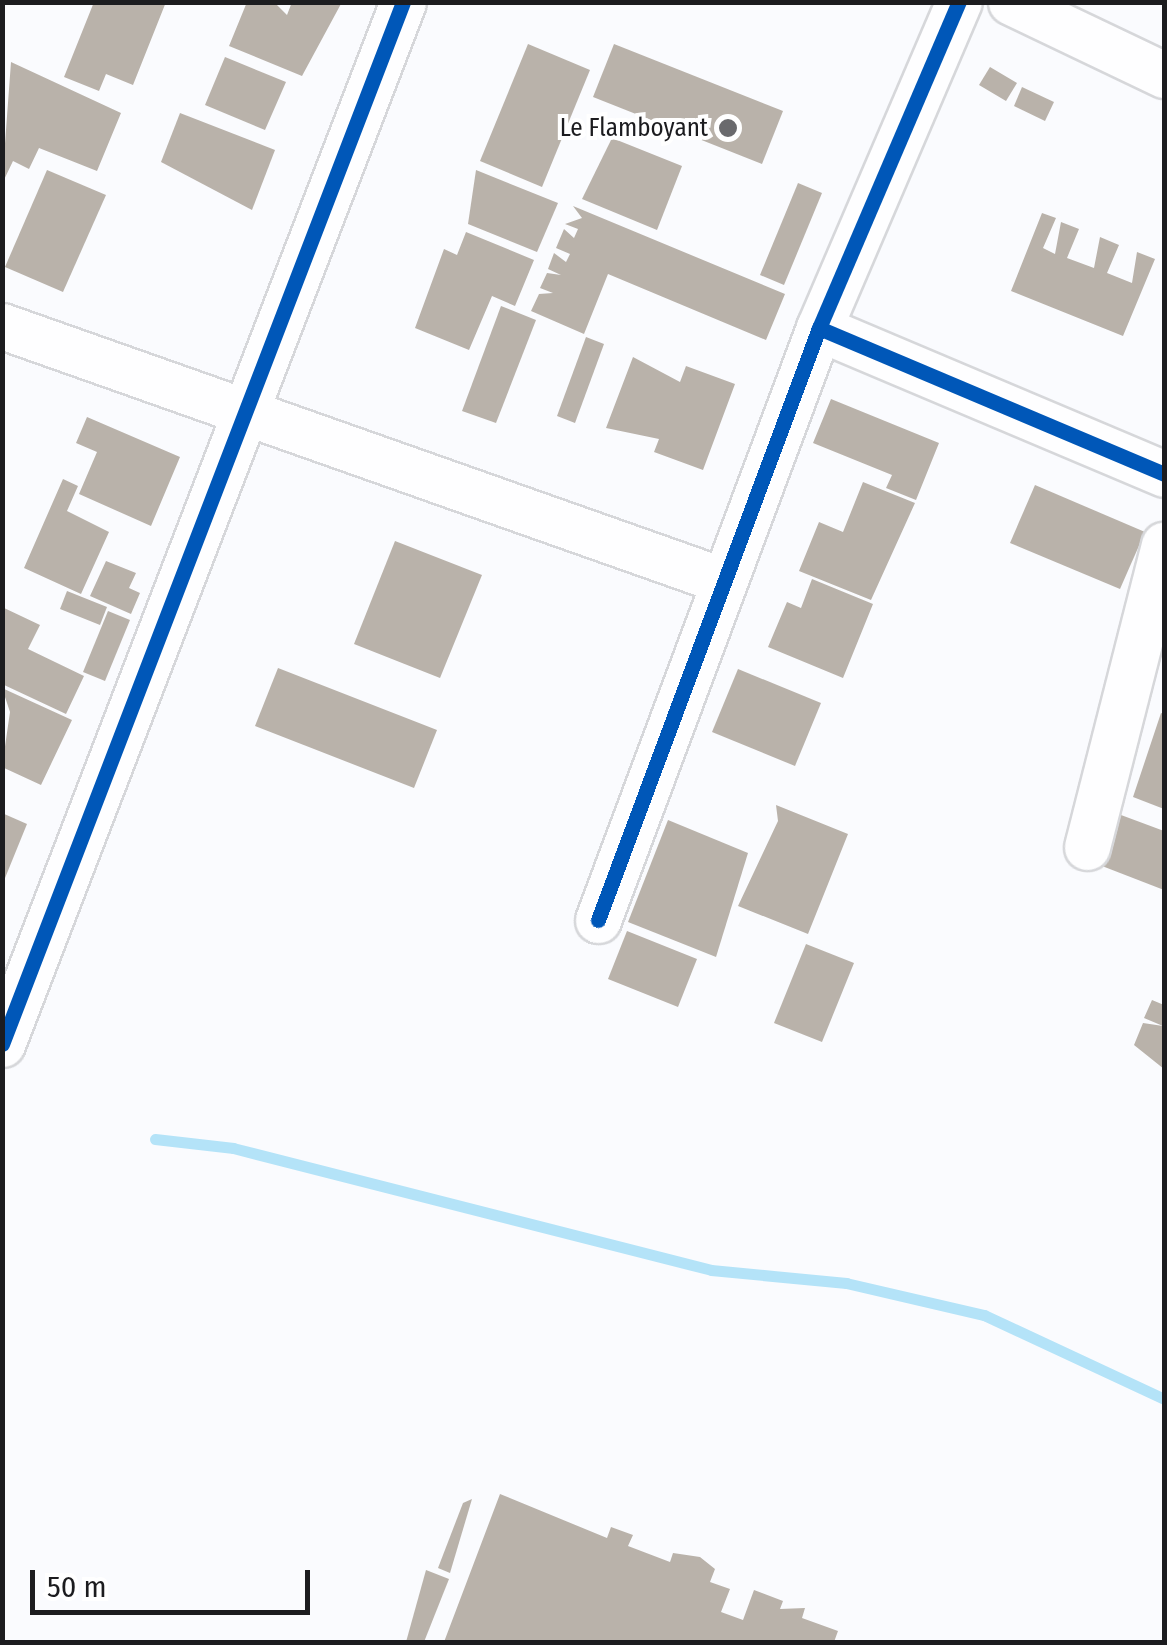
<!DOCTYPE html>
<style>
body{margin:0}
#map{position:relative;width:1167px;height:1645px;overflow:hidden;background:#fafbfe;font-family:"Fira Sans Condensed",sans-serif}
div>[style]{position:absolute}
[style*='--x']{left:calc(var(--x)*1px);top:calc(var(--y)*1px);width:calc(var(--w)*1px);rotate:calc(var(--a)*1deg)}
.stream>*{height:11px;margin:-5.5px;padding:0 5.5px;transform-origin:5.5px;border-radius:5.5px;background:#b4e3f8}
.building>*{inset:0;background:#b9b2aa}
.roads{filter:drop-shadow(2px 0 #d6d7da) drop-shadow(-2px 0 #d6d7da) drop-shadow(0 2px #d6d7da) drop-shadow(0 -2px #d6d7da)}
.minor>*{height:45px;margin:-22.5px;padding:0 22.5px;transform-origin:22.5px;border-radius:22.5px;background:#fefeff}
.cycleway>*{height:15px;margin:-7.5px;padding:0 7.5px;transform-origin:7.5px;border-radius:7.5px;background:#0057b8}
.dots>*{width:28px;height:28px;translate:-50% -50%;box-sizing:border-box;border:5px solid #fff;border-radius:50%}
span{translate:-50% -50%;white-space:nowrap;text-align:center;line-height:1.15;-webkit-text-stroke:8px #fff;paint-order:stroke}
.poi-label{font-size:25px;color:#1c1c1f}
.right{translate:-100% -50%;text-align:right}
.frame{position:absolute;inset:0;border:5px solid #1c1c1f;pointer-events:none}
.scale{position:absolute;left:30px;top:1570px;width:280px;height:45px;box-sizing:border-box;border:5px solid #1c1c1f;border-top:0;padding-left:12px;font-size:30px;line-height:35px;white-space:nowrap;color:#1c1c1f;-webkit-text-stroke:8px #fff;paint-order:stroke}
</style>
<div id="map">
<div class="stream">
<i style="--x:155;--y:1139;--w:79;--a:6.6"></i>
<i style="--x:233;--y:1148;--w:493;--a:14.3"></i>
<i style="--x:711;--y:1270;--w:136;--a:5.5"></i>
<i style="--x:846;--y:1283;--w:142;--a:13.1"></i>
<i style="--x:984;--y:1315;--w:199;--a:25"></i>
</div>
<div class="building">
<i style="clip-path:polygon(94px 2px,166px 2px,133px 85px,106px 74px,99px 91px,64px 77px)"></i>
<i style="clip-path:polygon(247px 2px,274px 2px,287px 15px,292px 2px,342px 2px,302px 76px,229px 46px)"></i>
<i style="clip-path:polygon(528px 44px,590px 70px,542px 187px,480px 161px)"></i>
<i style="clip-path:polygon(614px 44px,783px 111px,762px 164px,593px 97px)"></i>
<i style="clip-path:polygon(225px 57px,286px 82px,265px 130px,205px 105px)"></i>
<i style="clip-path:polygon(11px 62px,121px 113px,97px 171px,39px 148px,29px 169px,13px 161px,2px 184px)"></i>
<i style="clip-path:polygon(990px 67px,1017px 83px,1006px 101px,979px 85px)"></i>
<i style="clip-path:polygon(1022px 87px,1054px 102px,1045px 121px,1014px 106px)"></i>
<i style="clip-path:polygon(180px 113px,275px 150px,252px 210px,161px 162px)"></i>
<i style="clip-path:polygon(612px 138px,682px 166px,657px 230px,582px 199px)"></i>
<i style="clip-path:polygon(47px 170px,106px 195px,63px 292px,5px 267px)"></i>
<i style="clip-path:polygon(476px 170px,558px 203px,537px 252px,468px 224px)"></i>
<i style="clip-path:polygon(798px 183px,822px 193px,784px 285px,760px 275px)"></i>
<i style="clip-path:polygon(573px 206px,785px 294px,766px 340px,608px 274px,584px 334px,531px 311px,539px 294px,553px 293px,540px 288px,547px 273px,561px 275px,548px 269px,554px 253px,566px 262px,570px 254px,556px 248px,564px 229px,574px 238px,578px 229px,565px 224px,582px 218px)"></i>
<i style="clip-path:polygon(1042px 213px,1056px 218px,1043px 248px,1055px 254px,1061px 222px,1079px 229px,1067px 258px,1094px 268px,1100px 237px,1119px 245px,1107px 273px,1132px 283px,1137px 252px,1155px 259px,1123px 336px,1011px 291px)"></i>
<i style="clip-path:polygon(466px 232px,534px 260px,515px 306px,492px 296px,469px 350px,415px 328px,444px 249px,457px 255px)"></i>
<i style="clip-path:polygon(501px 306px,536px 320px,496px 423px,462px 411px)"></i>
<i style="clip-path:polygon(586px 337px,604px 344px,575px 423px,557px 416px)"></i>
<i style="clip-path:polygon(633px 357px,680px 382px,686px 366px,735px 384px,703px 470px,654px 452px,659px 439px,606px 428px)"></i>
<i style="clip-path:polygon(831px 399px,939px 443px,916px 500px,886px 488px,892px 475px,813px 443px)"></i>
<i style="clip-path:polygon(87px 417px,180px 457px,151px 526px,79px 494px,97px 452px,76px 443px)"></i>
<i style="clip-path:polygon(63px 479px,78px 486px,67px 511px,109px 532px,81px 594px,24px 568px)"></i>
<i style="clip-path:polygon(863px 482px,915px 503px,871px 600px,799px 571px,819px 522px,843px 532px)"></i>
<i style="clip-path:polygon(1035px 485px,1145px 532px,1120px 589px,1010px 543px)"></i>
<i style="clip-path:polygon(395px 541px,482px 575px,440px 678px,354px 644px)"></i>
<i style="clip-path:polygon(106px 561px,136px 573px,129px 588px,140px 593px,131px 614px,90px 596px)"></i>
<i style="clip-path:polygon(812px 579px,873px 604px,843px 678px,768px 647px,787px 602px,801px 608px)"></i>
<i style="clip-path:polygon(67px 591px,107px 607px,100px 625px,60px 609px)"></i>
<i style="clip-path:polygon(2px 607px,40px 625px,28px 649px,84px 676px,66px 714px,2px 684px)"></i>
<i style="clip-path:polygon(108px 611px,130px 620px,105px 681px,83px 672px)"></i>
<i style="clip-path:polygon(278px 668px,437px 730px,414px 788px,255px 726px)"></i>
<i style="clip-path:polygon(738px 669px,821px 703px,795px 766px,712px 732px)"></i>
<i style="clip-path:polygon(2px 688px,72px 720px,41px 785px,2px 767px,10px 712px)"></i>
<i style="clip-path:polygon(1161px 713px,1164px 714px,1164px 809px,1133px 797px)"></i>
<i style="clip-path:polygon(776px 805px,848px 834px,808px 934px,738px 906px,778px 821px)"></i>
<i style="clip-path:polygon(2px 813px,27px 824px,3px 883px,2px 883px)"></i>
<i style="clip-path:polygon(1121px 815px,1164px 831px,1164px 890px,1102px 866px)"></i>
<i style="clip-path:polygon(668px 820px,748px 853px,716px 957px,628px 922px)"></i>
<i style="clip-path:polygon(627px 931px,697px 959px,678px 1007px,608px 979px)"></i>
<i style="clip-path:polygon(806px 944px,854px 963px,822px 1042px,774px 1023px)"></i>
<i style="clip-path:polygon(1152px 1000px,1164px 1005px,1164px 1069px,1134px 1045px,1143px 1023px,1163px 1026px,1144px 1018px)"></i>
<i style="clip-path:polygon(500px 1494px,607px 1538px,611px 1527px,633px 1535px,628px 1546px,670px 1562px,673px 1553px,700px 1557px,715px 1569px,710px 1582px,730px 1589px,721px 1612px,743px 1620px,754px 1590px,783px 1601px,780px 1609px,805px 1608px,802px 1618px,838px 1631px,834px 1642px,444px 1642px)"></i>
<i style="clip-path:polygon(472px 1499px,450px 1573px,438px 1568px,463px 1503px)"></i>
<i style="clip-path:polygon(426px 1570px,449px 1579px,424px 1642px,406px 1642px)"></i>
</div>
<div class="roads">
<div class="minor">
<i style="--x:1011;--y:2;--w:170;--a:25.5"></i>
<i style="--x:2;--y:326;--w:766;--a:19.45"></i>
<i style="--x:819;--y:328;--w:375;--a:22.9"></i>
<i style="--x:1087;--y:847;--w:312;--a:-75.7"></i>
<i style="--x:598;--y:920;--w:632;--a:-69.53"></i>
<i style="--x:819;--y:328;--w:355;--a:-66.8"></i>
<i style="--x:2;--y:1044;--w:1116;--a:-68.95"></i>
</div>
</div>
<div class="cycleway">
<i style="--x:819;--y:328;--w:375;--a:22.9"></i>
<i style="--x:598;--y:920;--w:632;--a:-69.53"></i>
<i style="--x:819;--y:328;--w:355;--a:-66.8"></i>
<i style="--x:2;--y:1044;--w:1116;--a:-68.95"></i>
</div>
<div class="dots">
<i style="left:728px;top:128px;background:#6a6a6d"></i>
</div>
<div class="poi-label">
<span class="right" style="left:708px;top:128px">Le Flamboyant</span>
</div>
<div class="frame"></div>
<div class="scale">50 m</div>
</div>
